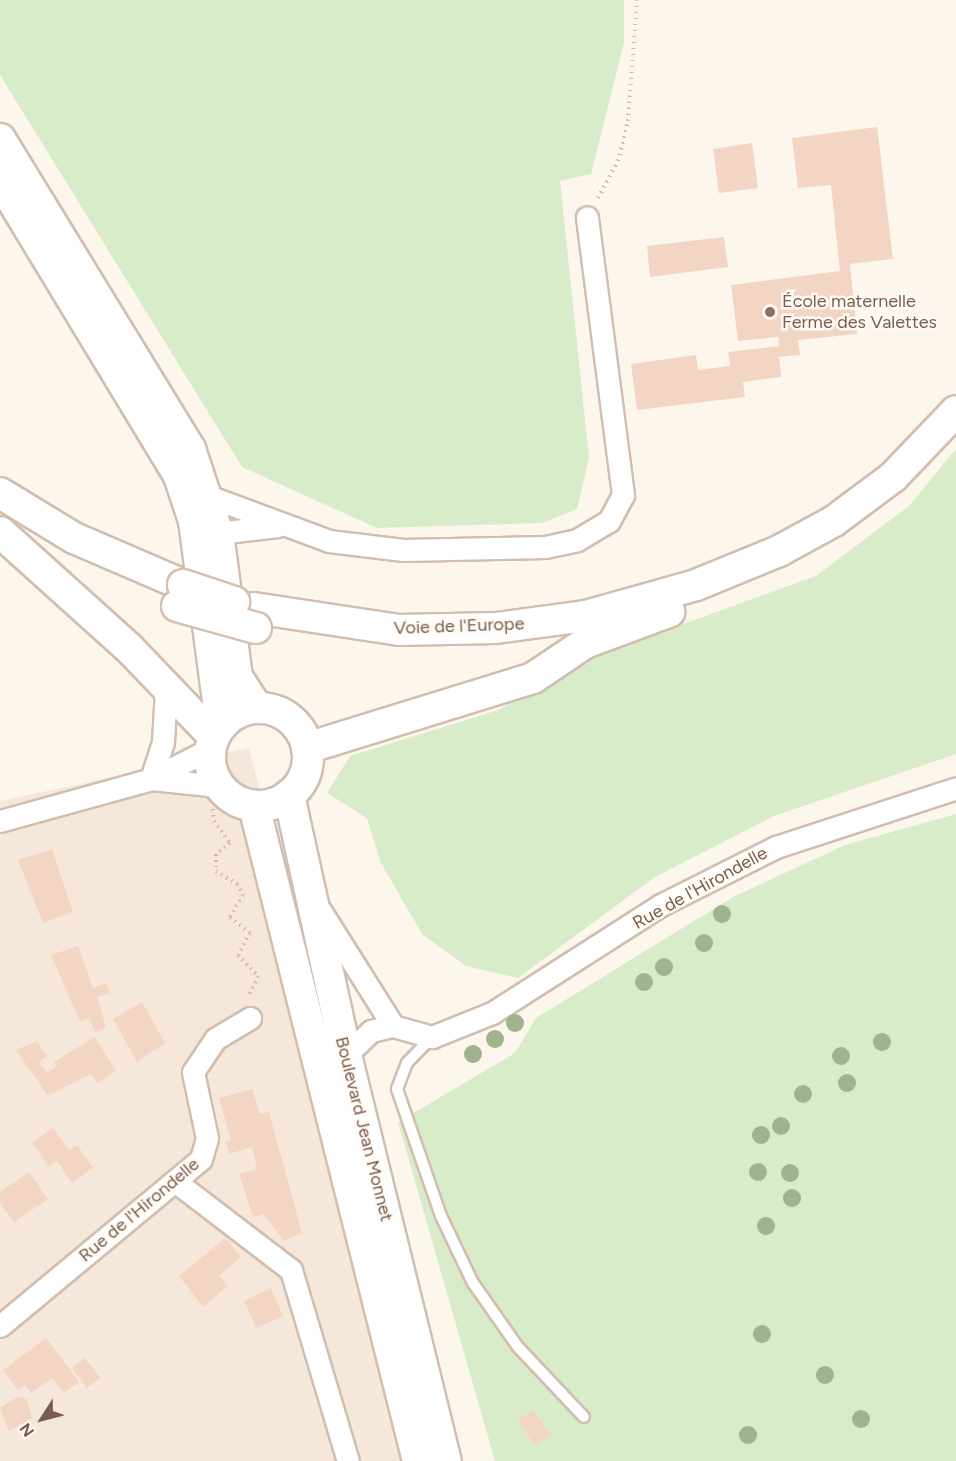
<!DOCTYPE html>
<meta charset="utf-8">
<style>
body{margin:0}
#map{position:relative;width:956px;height:1461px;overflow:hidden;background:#fdf6ec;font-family:Figtree,sans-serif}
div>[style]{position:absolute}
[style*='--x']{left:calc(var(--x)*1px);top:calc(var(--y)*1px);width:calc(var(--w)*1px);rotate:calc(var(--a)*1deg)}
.residential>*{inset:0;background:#f5e8da}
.green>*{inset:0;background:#d8ecc9}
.building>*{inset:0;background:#f3d5c3}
.path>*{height:4px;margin-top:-2px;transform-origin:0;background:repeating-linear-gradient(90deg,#d9b8a5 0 1.5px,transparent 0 6px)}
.roads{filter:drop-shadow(2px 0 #d1beb0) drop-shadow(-2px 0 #d1beb0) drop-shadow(0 2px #d1beb0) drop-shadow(0 -2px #d1beb0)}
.service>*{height:10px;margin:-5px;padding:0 5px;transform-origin:5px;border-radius:5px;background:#fff}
.minor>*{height:21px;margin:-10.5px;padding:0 10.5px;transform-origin:10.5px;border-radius:10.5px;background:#fff}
.secondary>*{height:30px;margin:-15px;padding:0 15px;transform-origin:15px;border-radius:15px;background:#fff}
.secondary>.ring{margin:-15px;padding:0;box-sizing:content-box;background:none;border:30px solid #fff;border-radius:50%}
.bridges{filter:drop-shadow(2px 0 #d6c0b0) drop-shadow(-2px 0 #d6c0b0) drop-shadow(0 2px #d6c0b0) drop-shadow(0 -2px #d6c0b0)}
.secondary-bridge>*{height:30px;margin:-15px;padding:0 15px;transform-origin:15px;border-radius:15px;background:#fff}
.trees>*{width:18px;height:18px;margin:-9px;border-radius:50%;background:#a0b28e}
.dots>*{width:16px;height:16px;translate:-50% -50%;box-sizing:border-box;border:3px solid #fffaf3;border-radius:50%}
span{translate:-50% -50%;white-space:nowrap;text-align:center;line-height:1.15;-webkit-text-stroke:5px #fffaf3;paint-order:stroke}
.education-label{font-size:18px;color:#785e54}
.left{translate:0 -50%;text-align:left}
.street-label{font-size:18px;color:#7a5c4d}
.north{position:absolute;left:12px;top:1389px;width:60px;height:60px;-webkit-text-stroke:4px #fffaf3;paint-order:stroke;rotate:234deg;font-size:16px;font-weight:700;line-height:24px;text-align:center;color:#7a5c4d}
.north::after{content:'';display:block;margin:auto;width:21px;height:27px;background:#7a5c4d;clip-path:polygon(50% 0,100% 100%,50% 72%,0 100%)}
</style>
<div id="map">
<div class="residential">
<i style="clip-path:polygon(249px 748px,429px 1461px,0 1461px,0 801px)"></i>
</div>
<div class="green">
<i style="clip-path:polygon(0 0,624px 0,624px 43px,591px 174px,560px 181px,589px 458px,577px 509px,542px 523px,377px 528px,242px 467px,0 75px)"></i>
<i style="clip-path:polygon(956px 449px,956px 754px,774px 816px,655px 877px,518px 978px,466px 966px,422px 934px,381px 863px,367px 818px,327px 793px,350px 756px,498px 710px,590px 658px,816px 576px,909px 506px)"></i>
<i style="clip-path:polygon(956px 814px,956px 1461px,495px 1461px,398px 1122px,515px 1053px,536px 1018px,733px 897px,845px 845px)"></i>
</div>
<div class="building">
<i style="clip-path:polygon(877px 127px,893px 259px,850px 264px,857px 334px,798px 340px,800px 355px,779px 357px,781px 377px,743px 382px,745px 397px,637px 410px,631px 364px,696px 355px,698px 370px,730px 366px,728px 352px,779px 346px,778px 337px,738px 341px,731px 285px,840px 271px,831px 185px,798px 188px,792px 138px)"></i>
<i style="clip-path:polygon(752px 143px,758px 188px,719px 193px,713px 149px)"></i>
<i style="clip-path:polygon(724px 237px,728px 267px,650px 277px,647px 246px)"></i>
<i style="clip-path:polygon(52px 849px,73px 912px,43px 923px,18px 860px)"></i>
<i style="clip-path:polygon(78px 946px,93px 988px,106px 983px,110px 993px,97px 997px,106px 1027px,96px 1033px,89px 1018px,80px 1022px,51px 955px)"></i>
<i style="clip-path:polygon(142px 1002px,165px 1043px,137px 1062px,113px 1019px)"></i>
<i style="clip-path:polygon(95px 1037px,116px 1071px,97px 1083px,91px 1074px,48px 1096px,16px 1050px,37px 1041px,47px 1056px,39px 1062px,47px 1073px,57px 1066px,54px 1062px)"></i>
<i style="clip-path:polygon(252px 1089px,260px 1114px,269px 1112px,302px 1233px,284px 1241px,263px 1214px,253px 1217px,239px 1174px,257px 1169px,252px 1147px,229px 1154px,226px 1142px,231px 1140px,219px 1098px)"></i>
<i style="clip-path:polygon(53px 1128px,69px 1150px,77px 1145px,93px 1168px,72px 1183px,57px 1161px,49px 1167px,32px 1142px)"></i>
<i style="clip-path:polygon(29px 1172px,48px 1199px,14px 1222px,0 1203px,0 1192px)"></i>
<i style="clip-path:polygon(225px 1238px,241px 1257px,219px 1276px,228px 1286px,203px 1307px,179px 1276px)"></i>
<i style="clip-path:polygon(271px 1288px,283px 1316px,256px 1328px,244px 1301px)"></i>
<i style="clip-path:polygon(46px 1338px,79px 1382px,64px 1393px,52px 1378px,31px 1393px,25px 1385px,18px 1390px,3px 1370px)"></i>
<i style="clip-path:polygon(85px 1358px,100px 1378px,87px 1388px,72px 1368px)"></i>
<i style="clip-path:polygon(17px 1397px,27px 1399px,32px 1418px,9px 1431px,0 1408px)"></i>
<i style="clip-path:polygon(533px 1410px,551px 1435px,535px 1446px,518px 1420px)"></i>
</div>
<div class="path">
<i style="--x:598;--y:198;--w:42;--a:-61.6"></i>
<i style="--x:618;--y:161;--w:41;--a:-76"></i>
<i style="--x:628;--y:121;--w:121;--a:-85.7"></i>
<i style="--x:213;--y:809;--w:12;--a:85"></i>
<i style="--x:214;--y:821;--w:27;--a:54"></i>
<i style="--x:230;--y:843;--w:18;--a:142"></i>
<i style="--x:216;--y:854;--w:17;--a:90"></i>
<i style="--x:216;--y:871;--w:25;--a:32"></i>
<i style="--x:237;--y:884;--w:13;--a:61"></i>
<i style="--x:243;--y:895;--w:26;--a:121"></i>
<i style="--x:230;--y:917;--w:26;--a:39"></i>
<i style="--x:250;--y:933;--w:25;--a:119"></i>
<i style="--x:238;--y:955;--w:29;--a:46"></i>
<i style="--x:258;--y:976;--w:21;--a:115"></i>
</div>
<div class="roads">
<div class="service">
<i style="--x:432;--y:1037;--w:36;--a:134"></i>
<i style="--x:407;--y:1063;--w:28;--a:111"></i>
<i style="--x:397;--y:1089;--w:134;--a:70.9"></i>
<i style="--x:441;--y:1216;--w:74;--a:64.5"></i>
<i style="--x:473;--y:1283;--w:78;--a:54.9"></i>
<i style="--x:518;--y:1347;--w:96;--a:46.7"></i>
</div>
<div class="minor">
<i style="--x:197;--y:501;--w:12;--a:-24"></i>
<i style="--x:208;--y:496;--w:129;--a:20.4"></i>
<i style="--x:329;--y:541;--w:75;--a:6.9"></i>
<i style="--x:403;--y:550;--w:142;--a:-1.2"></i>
<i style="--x:545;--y:547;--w:33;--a:-12"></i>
<i style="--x:577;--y:540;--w:37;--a:-31"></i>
<i style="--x:609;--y:521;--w:30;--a:-62"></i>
<i style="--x:623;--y:495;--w:280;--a:-97.4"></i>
<i style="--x:206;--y:527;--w:13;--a:27"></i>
<i style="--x:218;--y:533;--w:60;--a:-6.7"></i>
<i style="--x:151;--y:779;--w:39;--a:-72"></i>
<i style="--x:163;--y:742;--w:54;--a:-86.8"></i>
<i style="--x:152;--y:779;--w:67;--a:6"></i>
<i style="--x:0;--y:821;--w:157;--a:-15.5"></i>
<i style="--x:151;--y:779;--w:66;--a:-27"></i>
<i style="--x:320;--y:910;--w:137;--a:57.8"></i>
<i style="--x:346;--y:1055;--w:35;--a:-44"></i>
<i style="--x:371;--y:1031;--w:23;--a:-13"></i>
<i style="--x:393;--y:1026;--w:41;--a:15.8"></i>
<i style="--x:432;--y:1037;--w:65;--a:-21.8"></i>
<i style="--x:492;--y:1013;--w:201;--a:-32.6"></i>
<i style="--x:661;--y:905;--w:129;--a:-26.8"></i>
<i style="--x:776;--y:847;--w:189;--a:-18.1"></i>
<i style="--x:176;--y:1182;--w:145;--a:37.4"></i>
<i style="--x:291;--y:1270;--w:199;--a:73.4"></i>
<i style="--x:0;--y:1326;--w:261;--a:-39.7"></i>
<i style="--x:201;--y:1159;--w:22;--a:-74"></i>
<i style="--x:207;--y:1138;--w:67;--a:-102"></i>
<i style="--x:193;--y:1072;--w:40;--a:-56"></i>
<i style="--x:215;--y:1039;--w:41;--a:-31"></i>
</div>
<div class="secondary">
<i style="--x:0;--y:139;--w:364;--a:58.5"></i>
<i style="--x:190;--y:449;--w:89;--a:71.6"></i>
<i style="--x:218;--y:533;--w:145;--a:82.5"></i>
<i style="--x:237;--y:677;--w:37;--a:57"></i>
<i style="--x:0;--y:180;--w:346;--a:58.8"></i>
<i style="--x:179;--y:476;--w:47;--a:71.6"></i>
<i style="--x:194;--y:521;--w:205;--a:82.4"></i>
<i style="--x:0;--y:493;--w:87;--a:31.3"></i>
<i style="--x:74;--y:538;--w:119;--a:23.3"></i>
<i style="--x:0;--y:532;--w:173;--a:42"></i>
<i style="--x:129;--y:648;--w:123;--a:46.3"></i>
<i style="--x:254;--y:608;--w:147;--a:8.6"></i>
<i style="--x:399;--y:630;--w:97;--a:-1.2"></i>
<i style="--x:496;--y:628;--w:91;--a:-7.6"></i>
<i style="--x:586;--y:616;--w:114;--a:-15.7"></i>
<i style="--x:696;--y:585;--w:90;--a:-22.3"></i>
<i style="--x:779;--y:551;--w:63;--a:-28.6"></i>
<i style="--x:834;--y:521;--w:74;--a:-36.7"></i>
<i style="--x:893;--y:477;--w:91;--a:-46.3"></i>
<i class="ring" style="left:210px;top:708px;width:68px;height:68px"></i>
<i style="--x:307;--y:748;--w:237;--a:-17.2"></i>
<i style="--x:533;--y:678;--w:63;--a:-33.9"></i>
<i style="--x:585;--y:643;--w:90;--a:-20.3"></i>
<i style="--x:289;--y:795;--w:266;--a:77.6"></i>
<i style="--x:346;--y:1055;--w:418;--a:76.2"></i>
<i style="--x:254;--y:806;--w:675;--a:75.94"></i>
</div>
</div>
<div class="bridges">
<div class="secondary-bridge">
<i style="--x:183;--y:585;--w:54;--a:18.4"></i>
<i style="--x:177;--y:606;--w:82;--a:15.6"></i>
</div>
</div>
<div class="trees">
<i style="left:722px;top:914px"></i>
<i style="left:704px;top:943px"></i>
<i style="left:664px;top:967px"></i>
<i style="left:644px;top:982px"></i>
<i style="left:515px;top:1023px"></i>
<i style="left:495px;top:1039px"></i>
<i style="left:882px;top:1042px"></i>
<i style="left:473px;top:1054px"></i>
<i style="left:841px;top:1056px"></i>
<i style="left:847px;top:1083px"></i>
<i style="left:803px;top:1094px"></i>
<i style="left:781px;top:1126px"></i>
<i style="left:761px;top:1135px"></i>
<i style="left:758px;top:1172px"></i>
<i style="left:790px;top:1173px"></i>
<i style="left:792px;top:1198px"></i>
<i style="left:766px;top:1226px"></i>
<i style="left:762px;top:1334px"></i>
<i style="left:825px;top:1375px"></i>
<i style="left:861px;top:1419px"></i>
<i style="left:748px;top:1435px"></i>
</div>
<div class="dots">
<i style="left:770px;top:312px;background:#8d6e63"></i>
</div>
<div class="education-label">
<span class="left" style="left:782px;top:312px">École maternelle<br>Ferme des Valettes</span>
</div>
<div class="street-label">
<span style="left:459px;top:626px;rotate:-2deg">Voie de l'Europe</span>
<span style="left:700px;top:888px;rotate:-29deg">Rue de l'Hirondelle</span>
<span style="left:364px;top:1129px;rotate:76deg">Boulevard Jean Monnet</span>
<span style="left:139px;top:1210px;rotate:-40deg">Rue de l'Hirondelle</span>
</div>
<div class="north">N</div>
</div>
